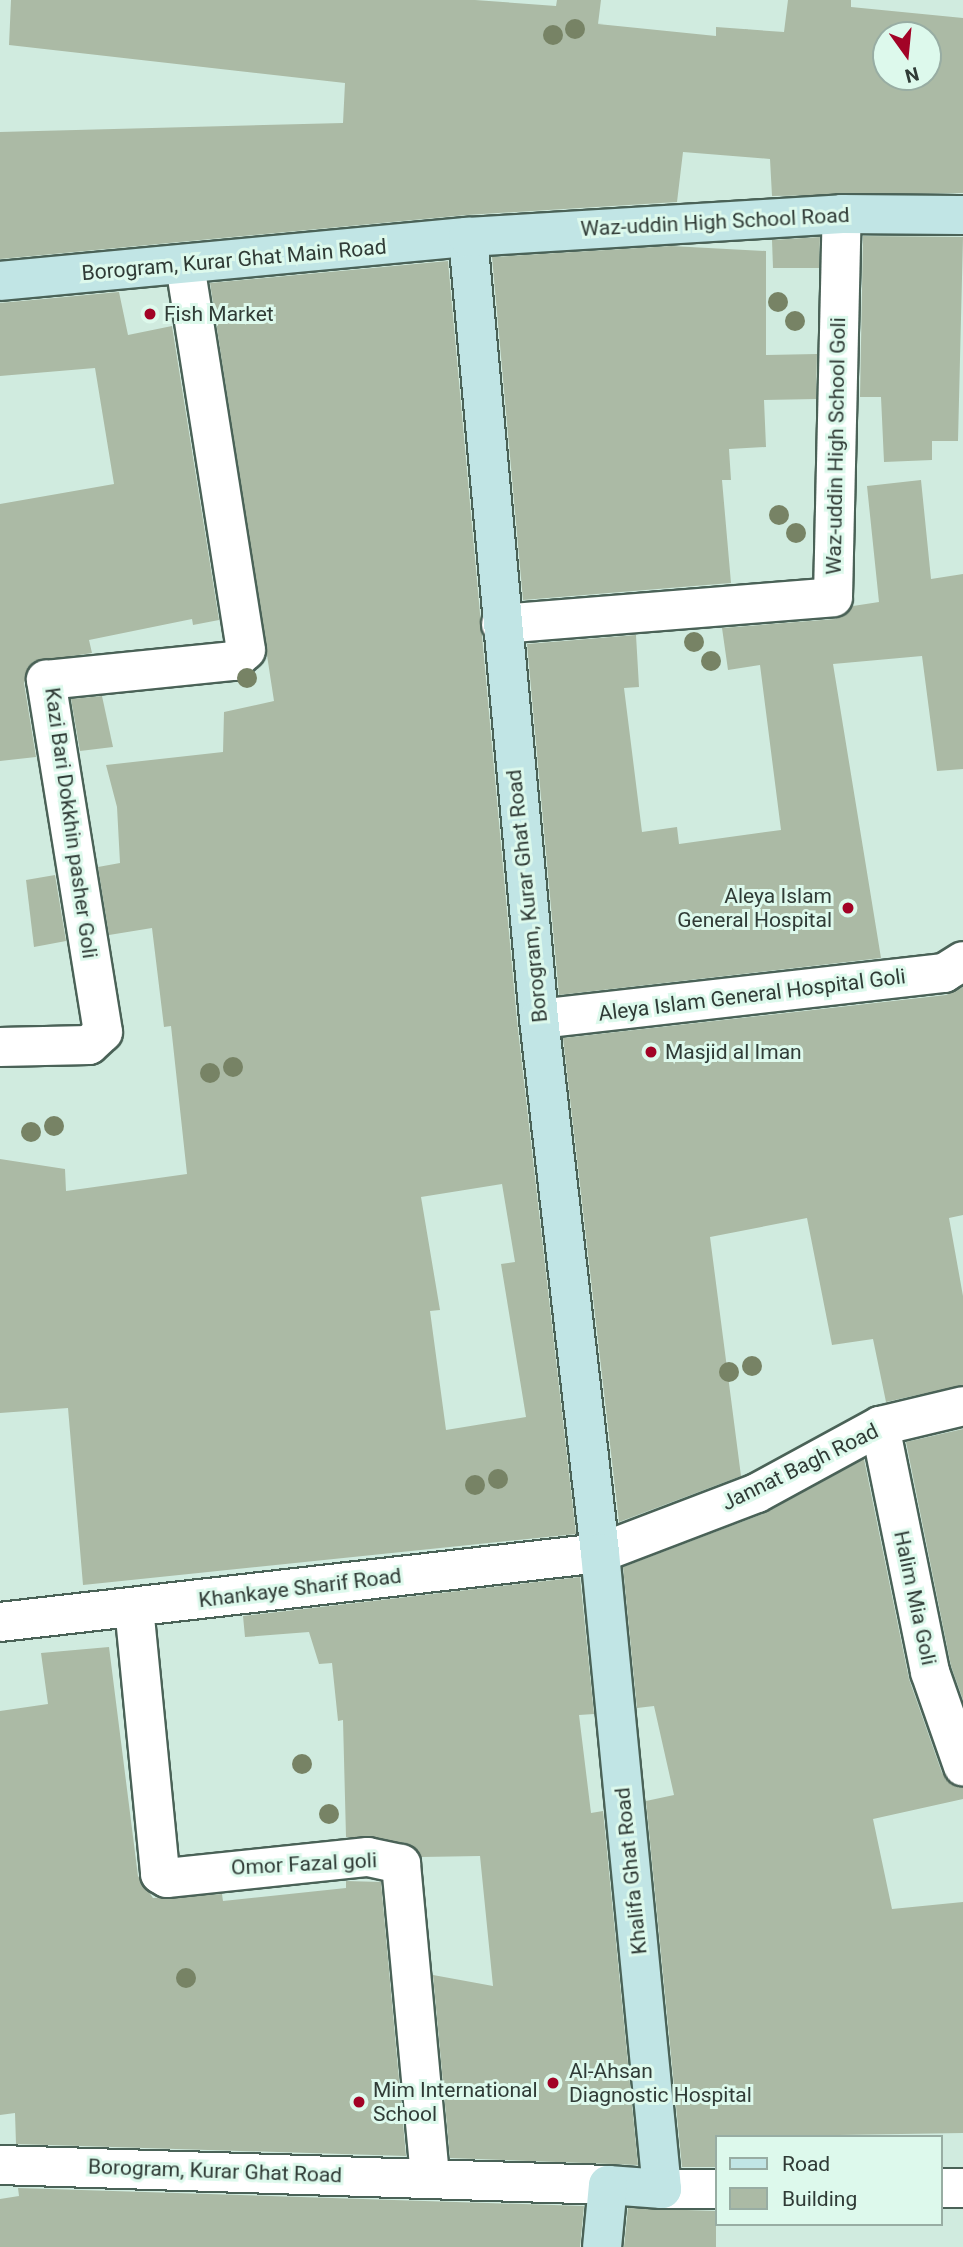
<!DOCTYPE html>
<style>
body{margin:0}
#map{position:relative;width:963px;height:2247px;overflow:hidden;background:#d0ebdf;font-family:Roboto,sans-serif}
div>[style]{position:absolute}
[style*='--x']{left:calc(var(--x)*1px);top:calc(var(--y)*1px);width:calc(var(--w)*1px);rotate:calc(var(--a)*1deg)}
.building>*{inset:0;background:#abbaa5}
.roads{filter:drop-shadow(2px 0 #4a6257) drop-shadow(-2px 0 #4a6257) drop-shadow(0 2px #4a6257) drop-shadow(0 -2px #4a6257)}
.street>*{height:38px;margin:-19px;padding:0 19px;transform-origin:19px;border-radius:19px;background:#fff}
.secondary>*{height:38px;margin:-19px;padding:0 19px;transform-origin:19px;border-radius:19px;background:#c1e5e5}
.trees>*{width:20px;height:20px;margin:-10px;border-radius:50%;background:#778365}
.dots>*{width:19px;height:19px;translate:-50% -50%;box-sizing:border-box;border:4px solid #ddf9ec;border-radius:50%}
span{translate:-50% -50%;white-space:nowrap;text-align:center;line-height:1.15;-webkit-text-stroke:6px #ddf9ec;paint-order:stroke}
.street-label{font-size:21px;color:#303b36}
.poi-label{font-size:21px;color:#303b36}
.left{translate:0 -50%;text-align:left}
.right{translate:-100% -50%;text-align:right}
.legend{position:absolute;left:715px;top:2135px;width:228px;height:91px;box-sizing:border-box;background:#ddf9ec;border:2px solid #98ada3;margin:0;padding:9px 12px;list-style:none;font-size:21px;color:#303b36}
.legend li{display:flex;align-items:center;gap:14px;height:35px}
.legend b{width:35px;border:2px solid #98ada3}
.north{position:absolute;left:872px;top:21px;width:70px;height:70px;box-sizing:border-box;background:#ddf9ec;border:2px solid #98ada3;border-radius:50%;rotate:165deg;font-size:19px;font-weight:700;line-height:28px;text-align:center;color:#303b36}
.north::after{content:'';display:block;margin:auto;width:24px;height:32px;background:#a20326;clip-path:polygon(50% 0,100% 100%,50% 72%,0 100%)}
</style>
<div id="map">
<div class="building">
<i style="clip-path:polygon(evenodd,11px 0,475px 0,556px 6px,557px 0,601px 0,598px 24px,716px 36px,716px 27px,784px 32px,788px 0,851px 0,851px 7px,963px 18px,963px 193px,772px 196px,770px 159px,683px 152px,677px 202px,466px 215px,0 259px,0 132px,343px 123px,345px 83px,9px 45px,11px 0,886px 35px,928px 35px,928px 77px,886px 77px,886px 35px)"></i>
<i style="clip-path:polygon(863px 236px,963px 237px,958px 441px,932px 441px,932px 460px,884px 462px,881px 397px,860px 397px)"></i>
<i style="clip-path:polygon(820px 237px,819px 268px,773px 268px,772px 240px)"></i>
<i style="clip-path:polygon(671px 246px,766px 251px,766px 355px,817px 354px,816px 399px,764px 400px,766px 447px,729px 449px,731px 480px,722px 480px,731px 583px,523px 600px,492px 257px)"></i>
<i style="clip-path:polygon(evenodd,448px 261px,517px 1021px,576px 1534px,83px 1585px,68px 1408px,0 1413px,0 1159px,65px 1169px,66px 1191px,187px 1174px,171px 1026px,164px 1027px,152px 928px,109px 935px,98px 867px,120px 863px,117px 807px,106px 765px,223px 752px,224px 712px,274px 701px,210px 283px,448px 261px,502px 1184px,515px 1262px,501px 1264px,526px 1417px,446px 1430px,430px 1311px,440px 1310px,421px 1197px,502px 1184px)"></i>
<i style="clip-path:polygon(119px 292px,128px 335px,172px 326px,219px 620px,193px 625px,192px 619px,89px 640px,92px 653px,33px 662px,24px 683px,36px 757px,0 761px,0 504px,114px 484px,95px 368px,0 376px,0 303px)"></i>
<i style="clip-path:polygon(921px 480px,931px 579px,963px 574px,963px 769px,937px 771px,922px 656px,833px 664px,881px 958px,559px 995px,527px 644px,636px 635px,639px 687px,624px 688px,642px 832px,677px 827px,679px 844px,781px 830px,760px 665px,728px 670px,722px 628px,835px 619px,853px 606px,879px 602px,867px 486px)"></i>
<i style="clip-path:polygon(102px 696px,113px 747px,80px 751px,71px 699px)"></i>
<i style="clip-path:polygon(55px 875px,66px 941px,34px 947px,26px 880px)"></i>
<i style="clip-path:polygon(963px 987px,963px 1215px,949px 1218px,963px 1296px,963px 1385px,886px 1402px,873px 1339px,832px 1345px,807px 1218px,710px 1237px,741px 1476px,619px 1522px,563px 1038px,946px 995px)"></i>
<i style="clip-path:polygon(963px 1429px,963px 1700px,951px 1666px,906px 1442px)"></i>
<i style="clip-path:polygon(864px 1459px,909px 1679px,942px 1773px,963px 1787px,963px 1799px,873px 1819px,892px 1909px,963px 1902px,963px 2133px,716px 2137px,716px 2167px,682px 2167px,646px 1801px,674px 1795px,654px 1706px,637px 1708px,623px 1567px,765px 1513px)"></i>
<i style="clip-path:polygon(580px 1577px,594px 1714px,579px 1715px,591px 1813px,603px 1811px,638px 2165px,450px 2158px,433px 1975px,493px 1986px,480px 1856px,421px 1857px,406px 1843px,346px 1837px,343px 1720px,338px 1721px,332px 1663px,319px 1664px,309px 1632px,245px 1637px,243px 1616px)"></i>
<i style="clip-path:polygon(109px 1647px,138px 1876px,153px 1898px,222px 1894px,223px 1901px,346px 1888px,346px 1881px,381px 1882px,406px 2156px,16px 2144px,15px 2113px,0 2115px,0 1711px,48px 1704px,41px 1653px)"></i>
<i style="clip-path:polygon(18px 2188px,584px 2206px,580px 2247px,0 2247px,0 2199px,19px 2196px)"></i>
<i style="clip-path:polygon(628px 2208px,716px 2211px,716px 2247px,624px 2247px)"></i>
</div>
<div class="roads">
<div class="street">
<i style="--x:501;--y:624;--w:333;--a:-4.6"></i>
<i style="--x:833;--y:597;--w:383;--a:-88.7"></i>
<i style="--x:539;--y:1019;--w:408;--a:-6.5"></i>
<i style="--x:944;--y:973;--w:22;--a:-32"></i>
<i style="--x:0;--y:1047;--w:89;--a:-1.3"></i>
<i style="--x:89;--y:1045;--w:19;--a:-43"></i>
<i style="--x:103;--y:1032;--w:357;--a:-99.2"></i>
<i style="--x:46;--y:680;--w:189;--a:-5.8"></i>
<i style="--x:234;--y:661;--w:16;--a:-43"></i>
<i style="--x:246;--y:650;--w:388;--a:-99"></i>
<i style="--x:880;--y:1426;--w:251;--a:78.5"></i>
<i style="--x:930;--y:1672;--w:100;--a:70.7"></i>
<i style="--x:134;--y:1607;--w:268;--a:84.4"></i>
<i style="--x:160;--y:1874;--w:8;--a:30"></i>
<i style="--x:167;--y:1878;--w:202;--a:-6"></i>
<i style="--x:368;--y:1857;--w:34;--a:12"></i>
<i style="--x:401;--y:1864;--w:316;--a:84.7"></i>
<i style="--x:0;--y:1622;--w:604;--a:-6.56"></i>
<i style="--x:600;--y:1553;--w:168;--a:-20.9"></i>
<i style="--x:757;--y:1493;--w:140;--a:-28.6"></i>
<i style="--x:880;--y:1426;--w:85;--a:-13.5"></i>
<i style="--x:0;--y:2165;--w:608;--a:1.88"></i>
<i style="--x:940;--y:2188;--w:23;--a:0"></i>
<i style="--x:662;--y:2189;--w:54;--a:0"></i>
</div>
<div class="secondary">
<i style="--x:468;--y:237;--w:785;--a:84.81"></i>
<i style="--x:539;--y:1019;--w:537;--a:83.48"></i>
<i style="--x:600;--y:1553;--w:639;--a:84.43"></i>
<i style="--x:662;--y:2189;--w:54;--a:-175.8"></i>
<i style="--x:608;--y:2185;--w:62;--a:95.5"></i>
<i style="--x:0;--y:281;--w:470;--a:-5.4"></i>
<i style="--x:468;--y:237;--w:375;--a:-3.5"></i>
<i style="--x:842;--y:214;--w:121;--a:0.5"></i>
</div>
</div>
<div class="trees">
<i style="left:575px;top:29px"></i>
<i style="left:553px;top:35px"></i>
<i style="left:778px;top:302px"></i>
<i style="left:795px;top:321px"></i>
<i style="left:779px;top:515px"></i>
<i style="left:796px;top:533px"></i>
<i style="left:694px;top:642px"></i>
<i style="left:711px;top:661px"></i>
<i style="left:247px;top:678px"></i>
<i style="left:233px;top:1067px"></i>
<i style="left:210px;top:1073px"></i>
<i style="left:54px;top:1126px"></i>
<i style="left:31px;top:1132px"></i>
<i style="left:752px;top:1366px"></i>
<i style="left:729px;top:1372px"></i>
<i style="left:498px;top:1479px"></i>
<i style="left:475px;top:1485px"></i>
<i style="left:302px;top:1764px"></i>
<i style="left:329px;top:1814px"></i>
<i style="left:186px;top:1978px"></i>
</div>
<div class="dots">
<i style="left:150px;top:314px;background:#a20326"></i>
<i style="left:848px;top:908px;background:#a20326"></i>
<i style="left:651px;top:1052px;background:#a20326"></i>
<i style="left:553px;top:2083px;background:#a20326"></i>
<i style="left:359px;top:2102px;background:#a20326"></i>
</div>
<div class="street-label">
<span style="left:715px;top:222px;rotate:-3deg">Waz-uddin High School Road</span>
<span style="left:234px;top:260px;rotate:-5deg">Borogram, Kurar Ghat Main Road</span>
<span style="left:836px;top:446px;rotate:-89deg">Waz-uddin High School Goli</span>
<span style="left:71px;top:823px;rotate:82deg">Kazi Bari Dokkhin pasher Goli</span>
<span style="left:527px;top:896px;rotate:-96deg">Borogram, Kurar Ghat Road</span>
<span style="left:752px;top:995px;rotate:-7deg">Aleya Islam General Hospital Goli</span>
<span style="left:800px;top:1467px;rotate:-26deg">Jannat Bagh Road</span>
<span style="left:300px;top:1588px;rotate:-7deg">Khankaye Sharif Road</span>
<span style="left:915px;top:1598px;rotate:78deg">Halim Mia Goli</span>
<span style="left:304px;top:1864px;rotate:-3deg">Omor Fazal goli</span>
<span style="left:631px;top:1871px;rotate:-96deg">Khalifa Ghat Road</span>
<span style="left:215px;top:2171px;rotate:2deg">Borogram, Kurar Ghat Road</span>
</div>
<div class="poi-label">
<span class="left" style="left:164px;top:314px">Fish Market</span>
<span class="right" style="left:832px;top:908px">Aleya Islam<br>General Hospital</span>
<span class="left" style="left:665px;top:1052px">Masjid al Iman</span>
<span class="left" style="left:569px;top:2083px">Al-Ahsan<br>Diagnostic Hospital</span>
<span class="left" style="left:373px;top:2102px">Mim International<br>School</span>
</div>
<ul class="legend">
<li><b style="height:9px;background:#c1e5e5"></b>Road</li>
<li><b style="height:19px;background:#abbaa5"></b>Building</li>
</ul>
<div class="north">N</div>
</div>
